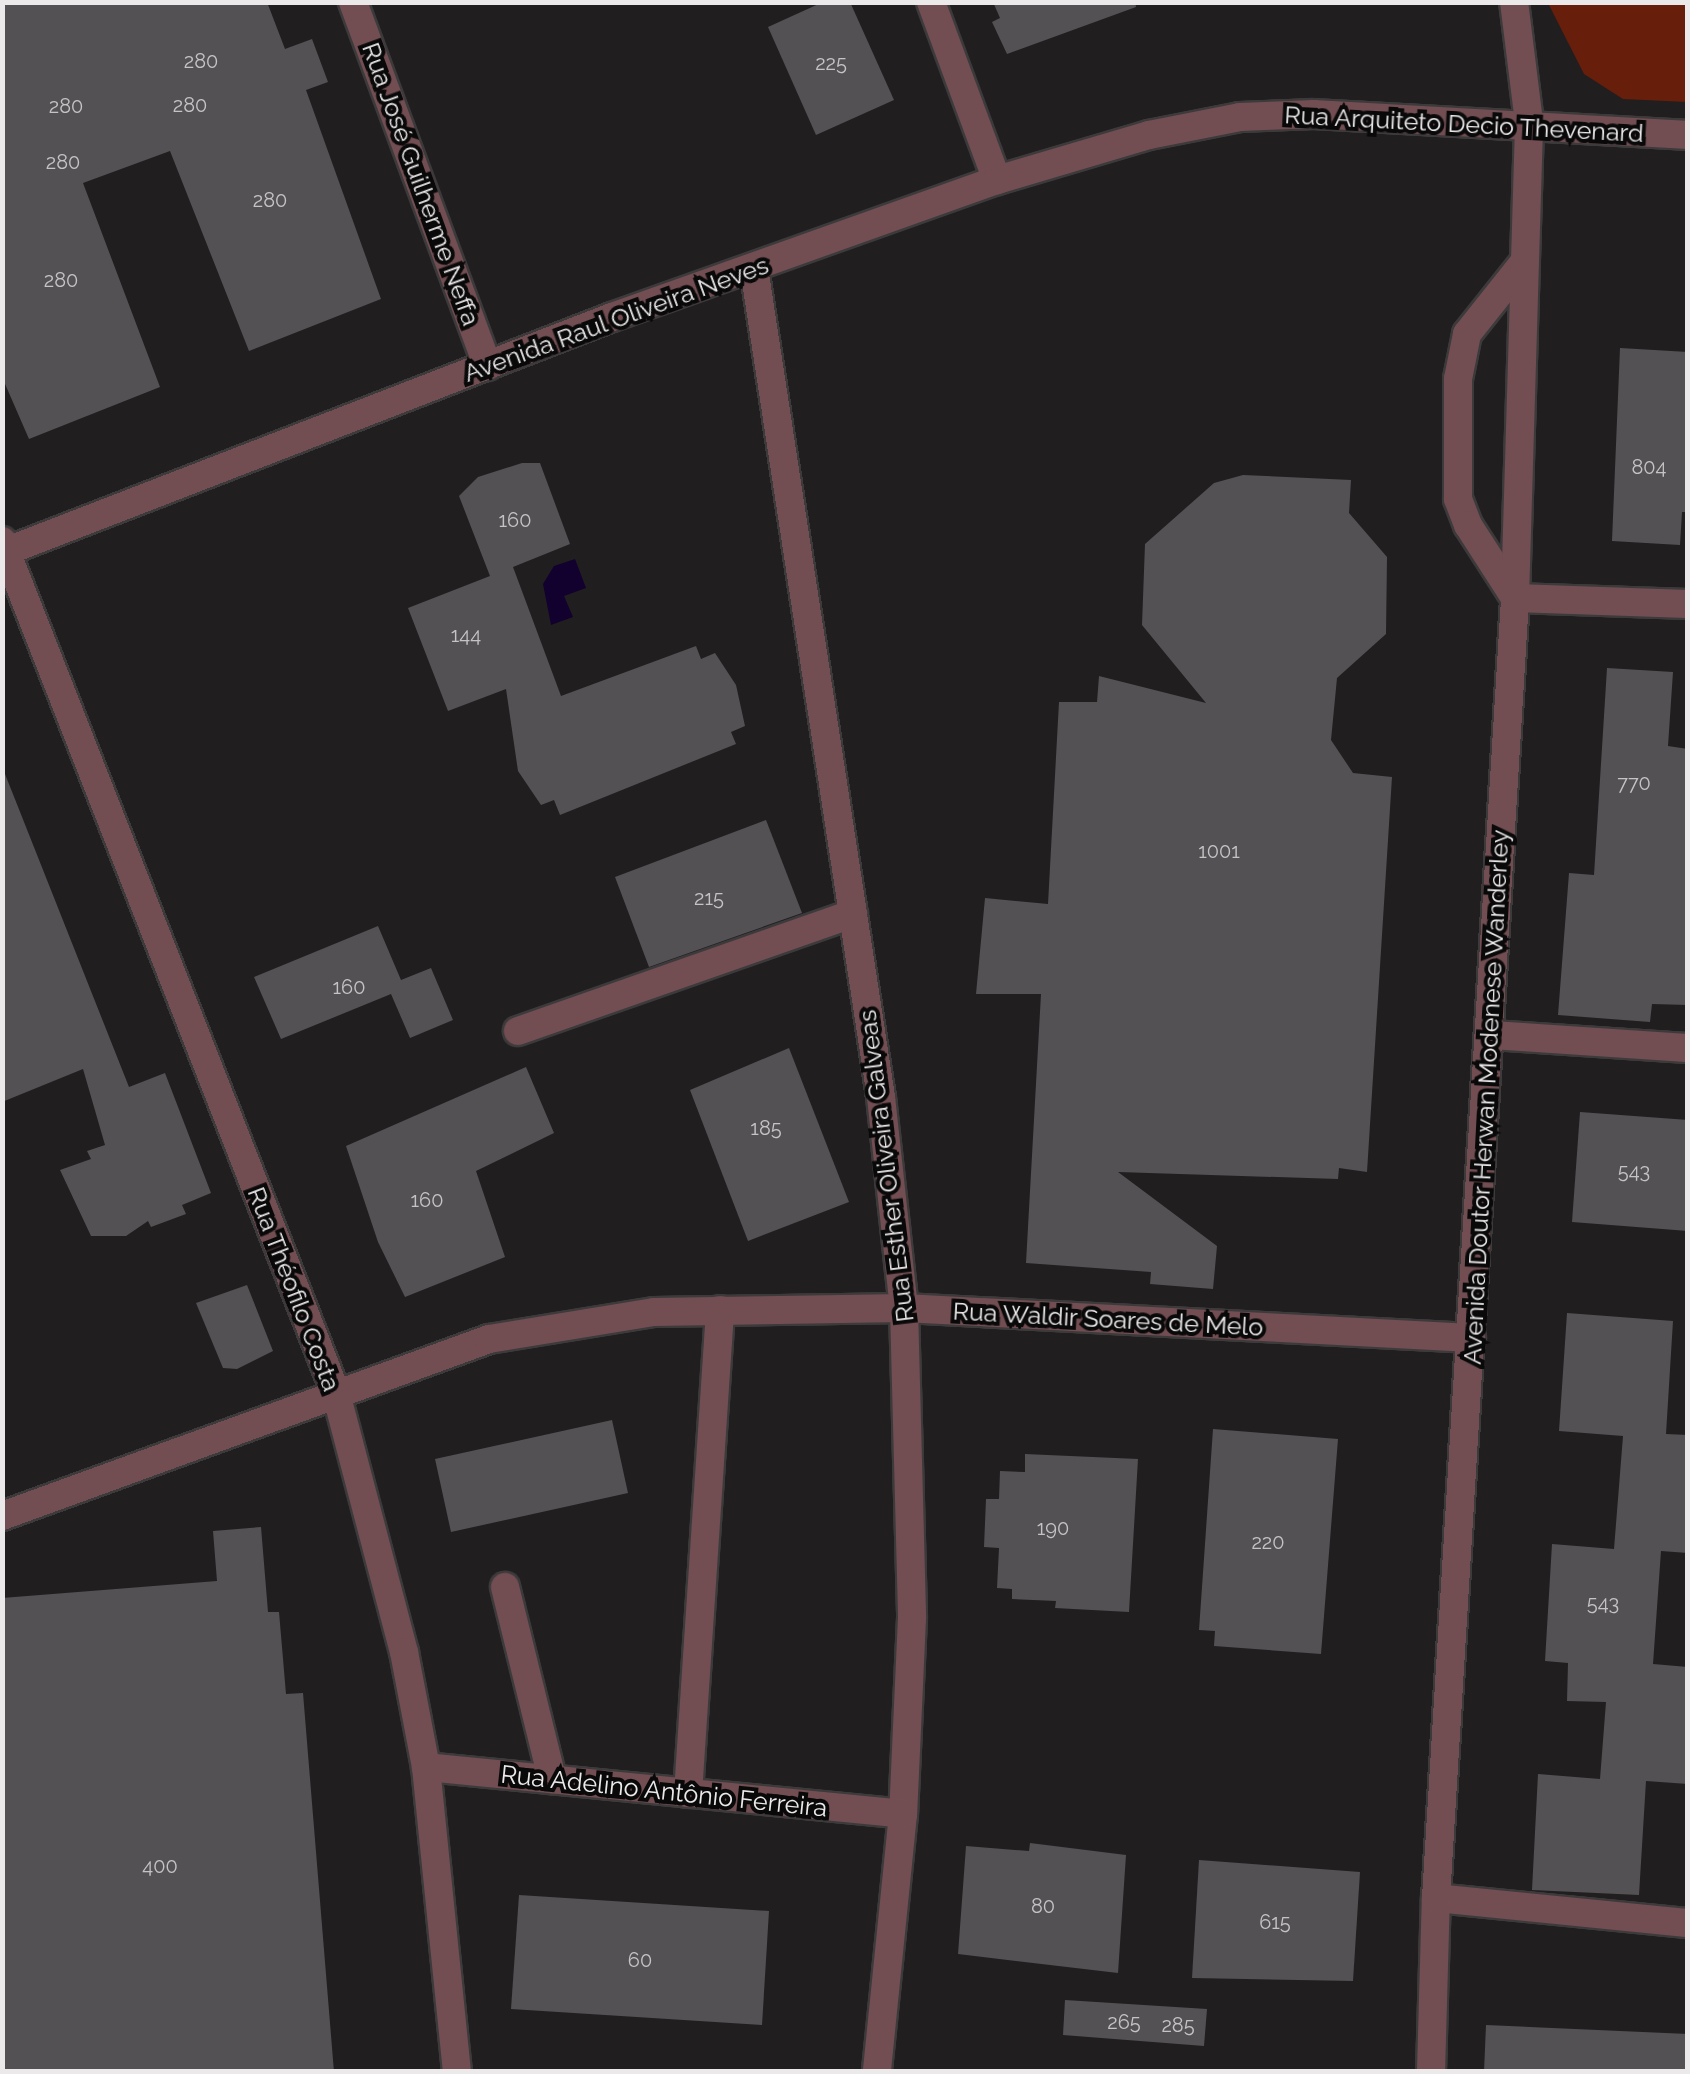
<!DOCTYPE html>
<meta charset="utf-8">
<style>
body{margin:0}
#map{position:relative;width:1690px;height:2074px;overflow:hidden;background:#211e20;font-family:Raleway,sans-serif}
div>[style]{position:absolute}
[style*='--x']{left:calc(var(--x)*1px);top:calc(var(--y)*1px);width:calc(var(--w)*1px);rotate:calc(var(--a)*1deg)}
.green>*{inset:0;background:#671e0b}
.water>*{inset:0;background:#12012e}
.building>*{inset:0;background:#535154}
.roads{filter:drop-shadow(2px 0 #3d3a3c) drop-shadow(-2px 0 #3d3a3c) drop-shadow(0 2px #3d3a3c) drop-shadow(0 -2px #3d3a3c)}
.service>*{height:28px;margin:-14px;padding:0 14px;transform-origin:14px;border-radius:14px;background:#724e53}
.minor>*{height:28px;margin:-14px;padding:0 14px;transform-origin:14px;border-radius:14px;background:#724e53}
span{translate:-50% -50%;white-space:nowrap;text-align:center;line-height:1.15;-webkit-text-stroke:8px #0a0909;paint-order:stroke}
.number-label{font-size:20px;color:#c5c3c4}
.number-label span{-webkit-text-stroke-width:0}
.street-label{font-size:25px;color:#ebe9ea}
.frame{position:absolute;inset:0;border:5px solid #ebe9ea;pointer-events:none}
</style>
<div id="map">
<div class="green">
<i style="clip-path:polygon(1548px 3px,1687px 3px,1687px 102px,1623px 99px,1584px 74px)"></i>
</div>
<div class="water">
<i style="clip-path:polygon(575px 559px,586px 588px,564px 596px,573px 617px,551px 625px,543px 584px,554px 566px)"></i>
</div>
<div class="building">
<i style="clip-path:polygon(2px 2px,267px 2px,285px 49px,312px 39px,328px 82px,306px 90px,381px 299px,249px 351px,170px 151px,83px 183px,160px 387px,29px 439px,2px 377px)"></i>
<i style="clip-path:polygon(823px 2px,850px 2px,894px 100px,816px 135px,768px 27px)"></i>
<i style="clip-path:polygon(993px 2px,1135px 2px,1136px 7px,1007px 54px,992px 22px,1000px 18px)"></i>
<i style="clip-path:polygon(1620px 348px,1688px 352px,1688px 512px,1682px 512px,1680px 545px,1612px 541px)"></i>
<i style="clip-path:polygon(522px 463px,540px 463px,570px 544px,513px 567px,561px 696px,696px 646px,701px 659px,715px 653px,736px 685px,745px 726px,731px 732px,736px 744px,560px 815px,554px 800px,541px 805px,518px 771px,506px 689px,448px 711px,408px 608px,490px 576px,459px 496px,478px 477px)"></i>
<i style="clip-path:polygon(1243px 475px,1351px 480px,1349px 513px,1387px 557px,1386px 634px,1337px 678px,1331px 740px,1353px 773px,1392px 777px,1367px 1172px,1339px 1168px,1338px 1179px,1118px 1172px,1217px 1246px,1213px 1289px,1150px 1284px,1151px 1272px,1026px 1263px,1041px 994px,976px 994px,985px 898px,1048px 904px,1059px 702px,1097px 702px,1099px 676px,1206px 703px,1142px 625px,1145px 544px,1214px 483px)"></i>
<i style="clip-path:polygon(1607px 668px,1673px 672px,1668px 746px,1688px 749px,1688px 1005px,1652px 1004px,1650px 1022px,1558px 1015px,1569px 873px,1594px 875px)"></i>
<i style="clip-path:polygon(5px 774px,129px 1087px,165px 1073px,211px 1193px,182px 1205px,186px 1214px,151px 1227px,148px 1221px,126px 1236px,91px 1236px,60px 1170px,91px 1159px,87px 1151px,105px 1145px,83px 1069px,2px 1102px)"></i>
<i style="clip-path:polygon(766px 820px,802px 913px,649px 967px,615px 877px)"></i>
<i style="clip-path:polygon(378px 926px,401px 980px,431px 968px,453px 1020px,410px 1038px,391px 994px,281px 1039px,254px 977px)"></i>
<i style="clip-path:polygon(789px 1048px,849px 1202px,748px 1241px,690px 1090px)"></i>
<i style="clip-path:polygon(526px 1067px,554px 1133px,476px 1171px,505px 1257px,405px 1297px,378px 1242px,346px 1146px)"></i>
<i style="clip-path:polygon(1580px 1112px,1688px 1120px,1688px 1231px,1572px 1222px)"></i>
<i style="clip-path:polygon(247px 1285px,273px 1351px,237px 1369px,223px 1368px,196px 1303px)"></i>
<i style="clip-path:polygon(1567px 1313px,1673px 1321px,1666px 1434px,1688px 1435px,1688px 1553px,1661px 1551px,1653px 1664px,1688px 1667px,1688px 1784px,1646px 1781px,1639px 1895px,1532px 1890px,1538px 1774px,1600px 1779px,1606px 1702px,1567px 1701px,1568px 1663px,1545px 1661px,1552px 1544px,1614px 1549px,1623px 1436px,1559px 1431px)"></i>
<i style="clip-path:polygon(612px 1420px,628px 1493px,451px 1532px,435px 1459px)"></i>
<i style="clip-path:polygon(1213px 1429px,1338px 1439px,1321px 1654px,1214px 1646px,1215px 1631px,1199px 1630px)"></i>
<i style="clip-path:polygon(1025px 1454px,1138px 1459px,1129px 1612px,1055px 1608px,1056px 1601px,1012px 1599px,1012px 1589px,997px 1588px,999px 1548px,984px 1547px,986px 1499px,999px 1499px,1000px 1471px,1025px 1472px)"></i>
<i style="clip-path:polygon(261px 1527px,268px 1612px,279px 1612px,286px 1694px,303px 1693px,334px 2072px,2px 2072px,2px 1598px,217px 1581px,213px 1531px)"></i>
<i style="clip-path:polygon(1030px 1843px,1126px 1855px,1118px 1973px,958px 1954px,966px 1846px,1029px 1851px)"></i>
<i style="clip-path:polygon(1199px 1860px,1360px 1872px,1353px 1981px,1192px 1978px)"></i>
<i style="clip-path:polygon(519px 1895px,769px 1911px,762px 2025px,511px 2009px)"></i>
<i style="clip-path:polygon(1065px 2000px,1207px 2009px,1204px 2046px,1063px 2035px)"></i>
<i style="clip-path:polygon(1486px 2025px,1688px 2034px,1688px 2072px,1484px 2072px)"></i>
</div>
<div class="roads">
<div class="service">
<i style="--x:518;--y:1031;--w:355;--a:-19.3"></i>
<i style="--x:505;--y:1587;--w:198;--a:76.2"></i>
<i style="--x:688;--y:1793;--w:484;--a:-86.2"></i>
</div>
<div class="minor">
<i style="--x:353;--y:2;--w:388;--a:69.7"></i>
<i style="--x:931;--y:2;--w:190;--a:69.7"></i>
<i style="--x:1525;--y:261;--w:93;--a:128.5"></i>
<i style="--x:1467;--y:334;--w:46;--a:101.3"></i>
<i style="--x:1458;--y:379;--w:120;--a:90"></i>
<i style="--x:1458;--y:499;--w:28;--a:69"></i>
<i style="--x:1468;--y:525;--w:87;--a:57.2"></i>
<i style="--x:1515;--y:598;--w:173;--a:2"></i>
<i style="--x:754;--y:268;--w:839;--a:81.29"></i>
<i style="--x:881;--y:1097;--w:212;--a:83.8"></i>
<i style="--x:904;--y:1308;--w:310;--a:88.5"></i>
<i style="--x:912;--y:1618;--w:196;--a:92.6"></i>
<i style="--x:903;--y:1814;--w:259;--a:95.8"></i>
<i style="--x:2;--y:541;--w:915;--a:68.59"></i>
<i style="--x:336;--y:1393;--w:268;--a:75.3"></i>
<i style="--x:404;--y:1652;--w:117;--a:79.2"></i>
<i style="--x:426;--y:1767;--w:307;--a:84.2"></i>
<i style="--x:2;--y:553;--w:654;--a:-21.15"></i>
<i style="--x:612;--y:317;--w:409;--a:-19.6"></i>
<i style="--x:997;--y:180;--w:159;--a:-16.5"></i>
<i style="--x:1149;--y:135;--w:93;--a:-11.2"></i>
<i style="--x:1240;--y:117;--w:74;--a:-2.3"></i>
<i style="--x:1314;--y:114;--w:375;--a:3.2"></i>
<i style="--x:1491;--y:1035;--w:197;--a:3.8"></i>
<i style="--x:2;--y:1516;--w:518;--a:-19.97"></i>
<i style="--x:489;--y:1339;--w:167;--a:-9.3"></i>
<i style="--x:654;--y:1312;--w:250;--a:-0.9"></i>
<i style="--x:904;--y:1308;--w:568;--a:3.03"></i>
<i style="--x:426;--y:1767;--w:479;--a:5.6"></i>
<i style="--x:1436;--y:1898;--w:253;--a:5.7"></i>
<i style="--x:1431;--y:2072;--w:174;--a:-88.4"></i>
<i style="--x:1436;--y:1898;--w:1302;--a:-86.52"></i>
<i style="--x:1515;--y:598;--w:476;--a:-88.3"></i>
<i style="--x:1529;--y:122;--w:121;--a:-97.1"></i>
</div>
</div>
<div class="number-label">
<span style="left:201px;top:61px">280</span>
<span style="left:831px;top:63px">225</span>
<span style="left:190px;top:105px">280</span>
<span style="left:66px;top:106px">280</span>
<span style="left:63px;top:162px">280</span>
<span style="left:270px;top:200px">280</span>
<span style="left:61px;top:280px">280</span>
<span style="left:1649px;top:467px">804</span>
<span style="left:515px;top:520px">160</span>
<span style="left:466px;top:635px">144</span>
<span style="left:1634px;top:783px">770</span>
<span style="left:1219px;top:851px">1001</span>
<span style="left:709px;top:898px">215</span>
<span style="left:349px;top:987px">160</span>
<span style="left:766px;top:1128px">185</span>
<span style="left:1634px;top:1171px">543</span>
<span style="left:427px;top:1200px">160</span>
<span style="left:1053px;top:1528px">190</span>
<span style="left:1268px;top:1542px">220</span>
<span style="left:1603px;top:1603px">543</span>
<span style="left:160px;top:1866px">400</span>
<span style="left:1043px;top:1906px">80</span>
<span style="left:1275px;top:1922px">615</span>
<span style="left:640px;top:1960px">60</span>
<span style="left:1124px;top:2022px">265</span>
<span style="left:1178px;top:2025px">285</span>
</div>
<div class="street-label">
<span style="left:1464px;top:124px;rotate:3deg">Rua Arquiteto Decio Thevenard</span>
<span style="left:421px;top:184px;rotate:70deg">Rua José Guilherme Neffa</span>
<span style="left:616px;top:319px;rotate:-20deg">Avenida Raul Oliveira Neves</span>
<span style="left:1486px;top:1097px;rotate:-87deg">Avenida Doutor Herwan Modenese Wanderley</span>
<span style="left:886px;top:1166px;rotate:-97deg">Rua Esther Oliveira Galveas</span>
<span style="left:294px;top:1289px;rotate:69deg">Rua Théofilo Costa</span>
<span style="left:1108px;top:1319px;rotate:3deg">Rua Waldir Soares de Melo</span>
<span style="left:664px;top:1791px;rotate:6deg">Rua Adelino Antônio Ferreira</span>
</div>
<div class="frame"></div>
</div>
